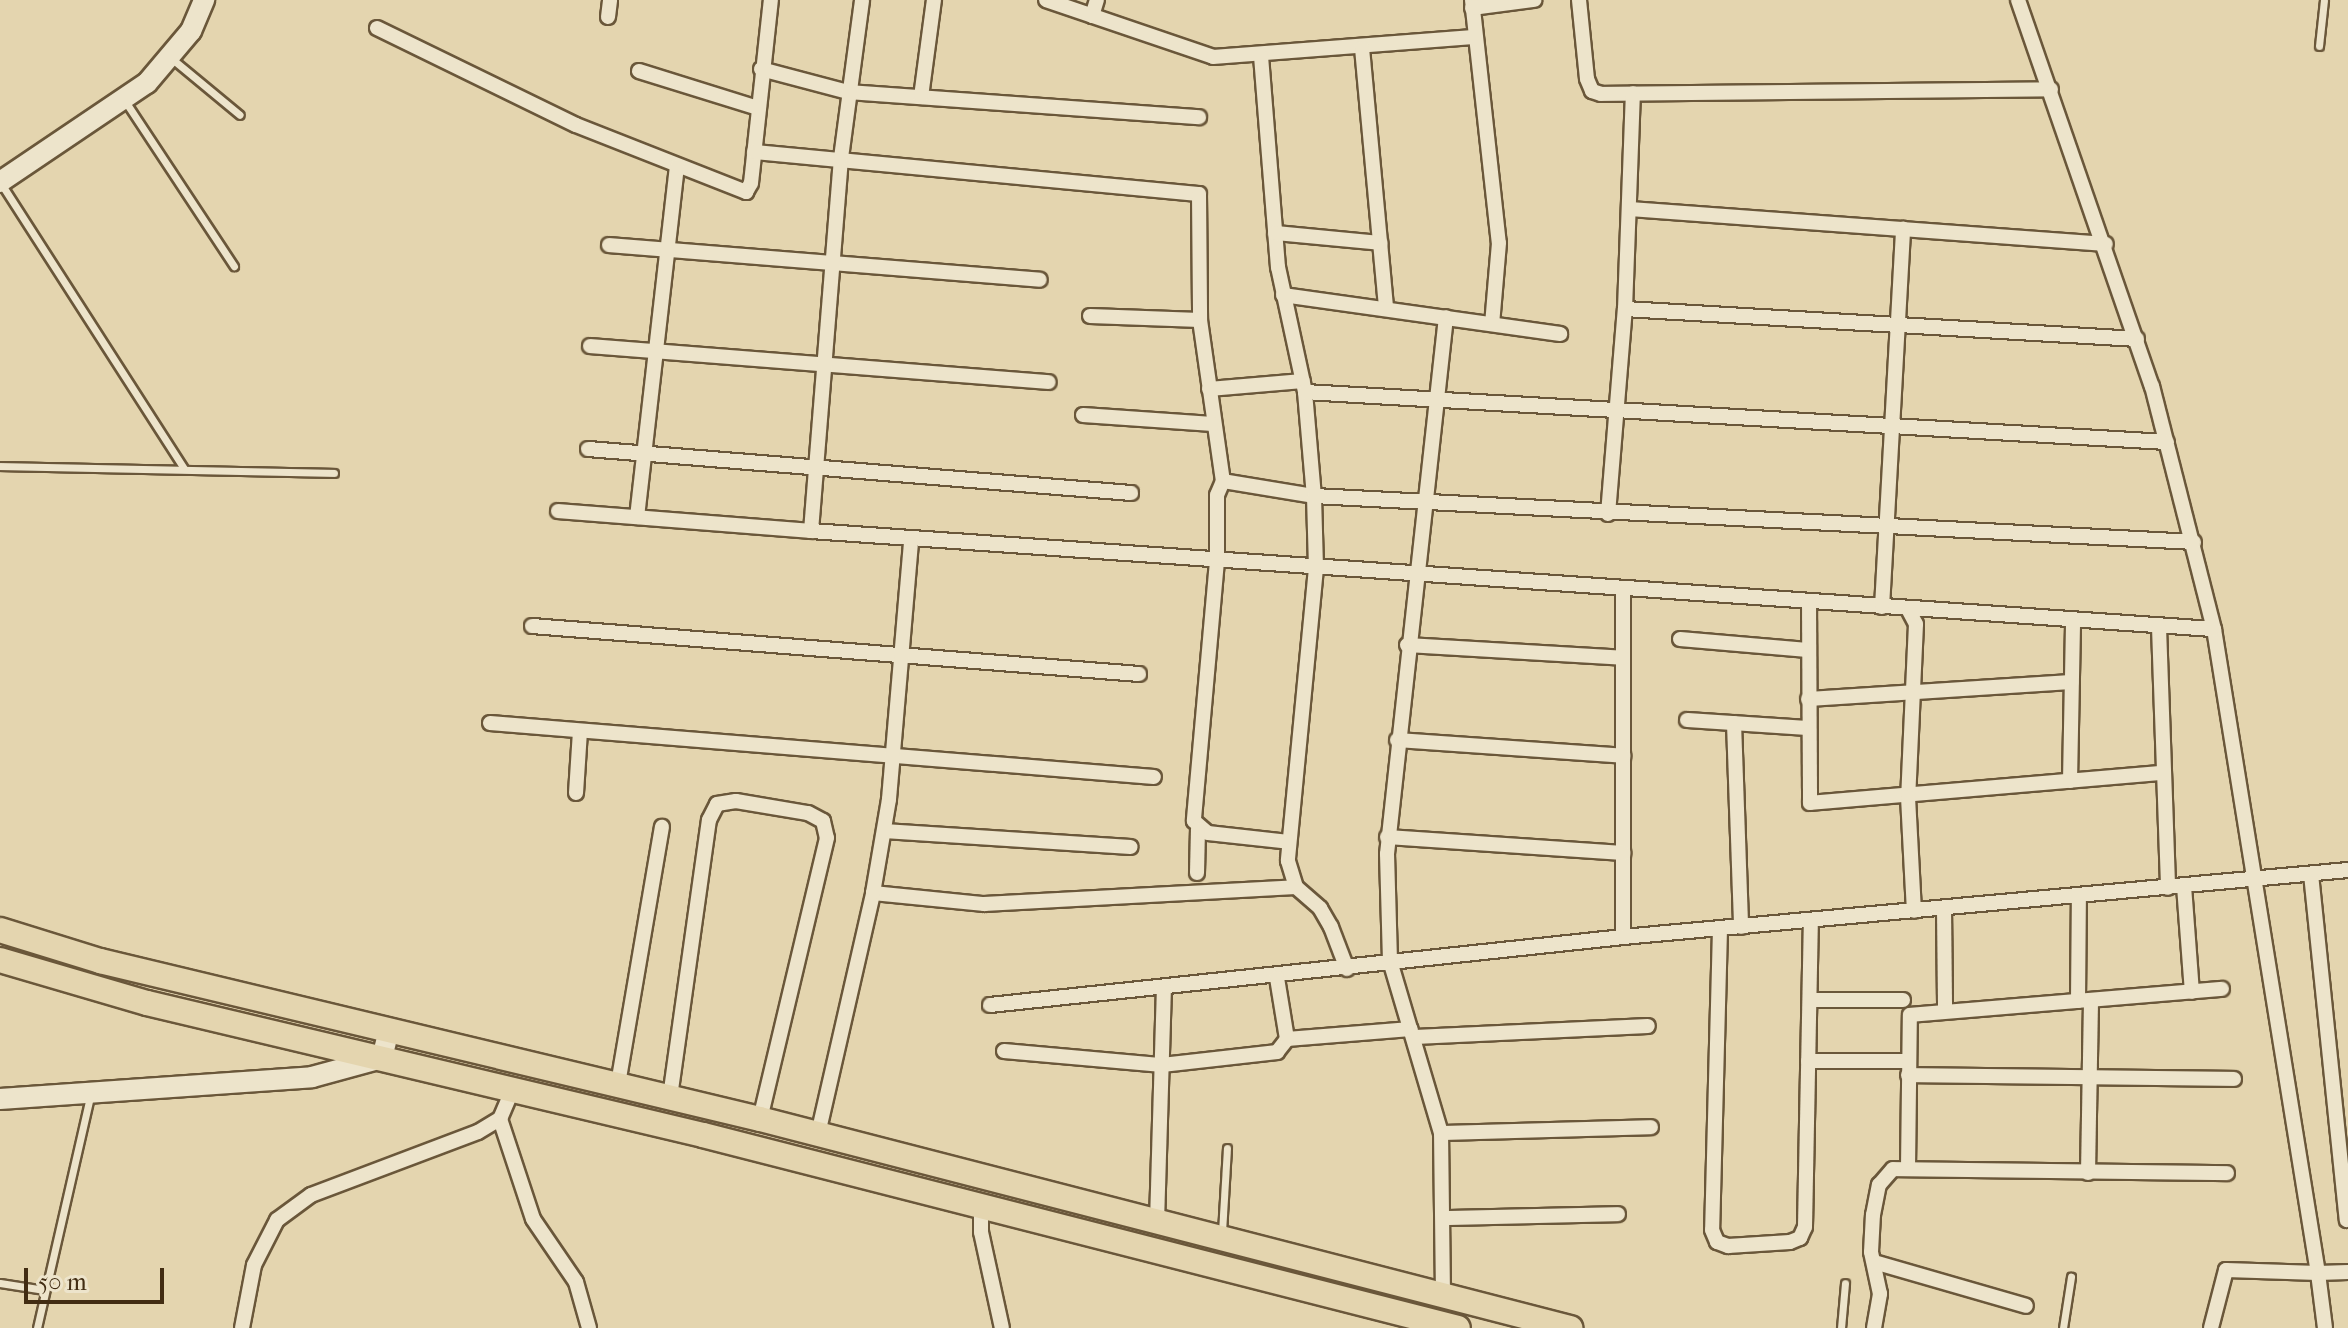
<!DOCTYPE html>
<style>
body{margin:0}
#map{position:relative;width:2348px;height:1328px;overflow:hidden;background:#e4d5af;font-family:"IM FELL French Canon",serif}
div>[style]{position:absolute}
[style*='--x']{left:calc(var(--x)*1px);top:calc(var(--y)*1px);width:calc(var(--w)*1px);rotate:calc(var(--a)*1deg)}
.roads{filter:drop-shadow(2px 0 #6a573a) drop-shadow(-2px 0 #6a573a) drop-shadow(0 2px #6a573a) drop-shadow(0 -2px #6a573a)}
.lane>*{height:7px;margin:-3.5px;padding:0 3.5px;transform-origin:3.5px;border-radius:3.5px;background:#ede4cb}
.street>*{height:14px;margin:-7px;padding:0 7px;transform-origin:7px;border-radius:7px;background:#ede4cb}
.secondary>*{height:20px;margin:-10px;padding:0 10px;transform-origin:10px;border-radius:10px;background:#ede4cb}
.primary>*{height:24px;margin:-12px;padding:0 12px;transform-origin:12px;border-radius:12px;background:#e4d5af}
span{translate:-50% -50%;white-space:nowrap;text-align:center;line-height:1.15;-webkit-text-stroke:6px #ede4cb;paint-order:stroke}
.scale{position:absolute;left:24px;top:1268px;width:140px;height:36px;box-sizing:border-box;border:4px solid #422d13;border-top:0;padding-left:10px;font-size:24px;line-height:28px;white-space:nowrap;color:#422d13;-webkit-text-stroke:6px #ede4cb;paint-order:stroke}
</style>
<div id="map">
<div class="roads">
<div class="lane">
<i style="--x:2319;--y:46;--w:46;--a:-83.8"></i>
<i style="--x:171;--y:58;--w:89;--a:39.6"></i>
<i style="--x:125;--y:101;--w:198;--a:56.6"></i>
<i style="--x:2;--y:185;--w:337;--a:57.3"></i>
<i style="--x:0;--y:466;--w:334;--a:1.2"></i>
<i style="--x:1222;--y:1232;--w:84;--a:-86.6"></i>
<i style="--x:0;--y:1283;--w:45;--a:9"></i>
<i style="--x:37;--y:1328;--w:237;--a:-77.1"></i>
<i style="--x:1841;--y:1328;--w:45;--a:-84.9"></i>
<i style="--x:2063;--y:1328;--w:52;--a:-81.1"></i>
</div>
<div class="street">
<i style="--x:1046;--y:0;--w:176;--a:18.8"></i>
<i style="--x:1213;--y:57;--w:261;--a:-4.4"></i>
<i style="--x:1472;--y:0;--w:244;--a:83.7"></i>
<i style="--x:1499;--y:243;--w:81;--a:94.9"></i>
<i style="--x:1579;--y:0;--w:79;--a:84.2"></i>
<i style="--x:1587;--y:79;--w:13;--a:67"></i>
<i style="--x:1592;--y:91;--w:9;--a:18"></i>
<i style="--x:1601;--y:94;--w:450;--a:-0.6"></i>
<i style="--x:2018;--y:0;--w:409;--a:70.9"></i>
<i style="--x:2152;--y:386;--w:251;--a:75.7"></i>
<i style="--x:2214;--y:629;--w:652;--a:80.83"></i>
<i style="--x:2318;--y:1273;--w:92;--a:-178.1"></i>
<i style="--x:2226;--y:1270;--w:60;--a:104.5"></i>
<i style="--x:1472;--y:8;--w:63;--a:-7.4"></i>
<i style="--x:1092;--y:16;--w:17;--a:-73"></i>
<i style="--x:608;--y:17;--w:17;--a:-83"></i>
<i style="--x:377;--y:28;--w:221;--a:26"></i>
<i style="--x:576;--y:125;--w:183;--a:21.5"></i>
<i style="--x:746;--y:192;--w:10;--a:-61"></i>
<i style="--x:751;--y:183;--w:184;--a:-83.8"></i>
<i style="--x:1362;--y:48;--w:261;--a:84.7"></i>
<i style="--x:1261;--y:56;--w:212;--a:85.4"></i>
<i style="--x:1278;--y:267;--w:128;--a:77.8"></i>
<i style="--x:1305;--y:392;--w:104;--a:85.1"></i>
<i style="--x:1314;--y:496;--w:72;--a:88.4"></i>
<i style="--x:1316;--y:568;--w:294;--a:95.5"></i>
<i style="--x:1288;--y:861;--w:27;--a:73"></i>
<i style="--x:1296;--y:887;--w:32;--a:41"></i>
<i style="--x:1320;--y:908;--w:22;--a:60"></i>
<i style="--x:1331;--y:927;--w:45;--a:69.1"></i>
<i style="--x:761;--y:69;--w:90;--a:14.8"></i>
<i style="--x:848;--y:92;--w:352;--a:4.1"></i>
<i style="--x:639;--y:71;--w:125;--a:17.3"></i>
<i style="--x:921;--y:97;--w:98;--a:-82.4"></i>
<i style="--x:754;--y:152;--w:447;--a:5.4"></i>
<i style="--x:1199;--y:194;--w:126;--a:89.5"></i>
<i style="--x:1200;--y:320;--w:163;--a:81.9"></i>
<i style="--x:1223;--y:481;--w:15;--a:113"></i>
<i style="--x:1217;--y:495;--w:66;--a:90"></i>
<i style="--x:1217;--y:561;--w:261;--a:95.1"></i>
<i style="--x:1194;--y:821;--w:18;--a:41"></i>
<i style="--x:1208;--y:833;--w:81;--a:6.3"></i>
<i style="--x:1630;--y:209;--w:477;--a:4.2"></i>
<i style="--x:1275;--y:233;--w:106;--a:5.4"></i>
<i style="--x:609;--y:245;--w:432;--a:4.6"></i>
<i style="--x:1283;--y:295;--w:280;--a:8"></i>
<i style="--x:1625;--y:309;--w:513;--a:3.35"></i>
<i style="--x:1090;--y:316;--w:110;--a:2.1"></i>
<i style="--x:590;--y:346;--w:460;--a:4.5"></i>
<i style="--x:1209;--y:389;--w:94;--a:-4.9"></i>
<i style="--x:1305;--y:392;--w:863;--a:3.32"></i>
<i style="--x:1083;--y:415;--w:130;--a:4"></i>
<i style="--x:588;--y:449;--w:545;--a:4.63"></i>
<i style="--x:1223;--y:481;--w:92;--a:9.4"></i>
<i style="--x:1314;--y:496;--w:881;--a:2.99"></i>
<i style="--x:558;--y:511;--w:254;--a:4.5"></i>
<i style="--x:811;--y:531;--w:374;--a:-85.4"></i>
<i style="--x:841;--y:158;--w:159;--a:-82.4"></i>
<i style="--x:1608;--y:514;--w:206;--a:-85.3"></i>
<i style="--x:1625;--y:309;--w:216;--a:-87.9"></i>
<i style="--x:637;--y:517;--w:353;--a:-83.5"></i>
<i style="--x:811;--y:531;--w:1406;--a:4"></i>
<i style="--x:1623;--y:589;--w:348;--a:90"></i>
<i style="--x:1809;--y:602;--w:201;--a:89.7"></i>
<i style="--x:1810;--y:803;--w:353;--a:-4.9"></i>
<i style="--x:1882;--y:607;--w:379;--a:-86.8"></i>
<i style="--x:1908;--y:609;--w:17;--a:62"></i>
<i style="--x:1916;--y:624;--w:173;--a:92.6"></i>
<i style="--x:1908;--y:797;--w:114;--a:87"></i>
<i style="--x:532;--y:626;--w:609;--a:4.52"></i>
<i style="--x:2159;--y:627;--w:261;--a:88"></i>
<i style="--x:1680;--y:639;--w:128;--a:4.9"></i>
<i style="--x:1407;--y:645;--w:216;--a:3.4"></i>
<i style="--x:1808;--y:699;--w:264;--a:-3.7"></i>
<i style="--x:1687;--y:720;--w:121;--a:3.8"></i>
<i style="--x:490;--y:723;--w:666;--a:4.65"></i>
<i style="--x:1734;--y:723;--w:204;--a:88"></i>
<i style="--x:1397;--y:740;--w:227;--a:4"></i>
<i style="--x:2070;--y:781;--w:160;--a:-88.9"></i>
<i style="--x:576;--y:793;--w:62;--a:-86.3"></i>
<i style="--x:884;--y:831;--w:247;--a:3.7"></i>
<i style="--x:1387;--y:837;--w:237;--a:3.9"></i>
<i style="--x:1197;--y:873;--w:44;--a:-88.7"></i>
<i style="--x:2311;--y:874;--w:348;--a:84.1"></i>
<i style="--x:2184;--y:886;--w:106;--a:85.7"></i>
<i style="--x:873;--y:893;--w:112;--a:5.7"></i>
<i style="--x:984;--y:904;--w:312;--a:-3.1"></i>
<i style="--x:1944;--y:908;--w:101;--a:89.4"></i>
<i style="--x:1720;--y:929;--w:301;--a:91.5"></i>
<i style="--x:1712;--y:1230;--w:13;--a:67"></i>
<i style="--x:1717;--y:1242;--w:12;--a:20"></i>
<i style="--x:1728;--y:1246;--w:62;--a:-3.7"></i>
<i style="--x:1790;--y:1242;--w:11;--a:-22"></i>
<i style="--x:1800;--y:1238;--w:12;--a:-66"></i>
<i style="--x:1805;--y:1227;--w:307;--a:-88.9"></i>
<i style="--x:1810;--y:1000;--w:93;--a:0"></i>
<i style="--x:2078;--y:1001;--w:105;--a:-89.5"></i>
<i style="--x:990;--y:1005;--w:637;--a:-6.13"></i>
<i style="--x:1623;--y:937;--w:728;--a:-5.28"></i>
<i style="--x:1415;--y:1037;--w:233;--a:-2.7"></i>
<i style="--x:1287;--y:1039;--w:124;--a:-4.6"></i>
<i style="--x:1004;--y:1051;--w:159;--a:5.1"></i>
<i style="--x:1162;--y:1065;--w:116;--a:-6.4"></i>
<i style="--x:1277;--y:1052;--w:16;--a:-52"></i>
<i style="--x:1287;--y:1039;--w:62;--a:-99.3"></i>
<i style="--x:1808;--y:1061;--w:99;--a:0"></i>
<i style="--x:1908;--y:1075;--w:326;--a:0.7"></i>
<i style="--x:618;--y:1084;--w:261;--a:-80.3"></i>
<i style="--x:670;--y:1097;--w:280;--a:-82"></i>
<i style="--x:709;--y:820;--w:18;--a:-63"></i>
<i style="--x:717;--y:804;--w:19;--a:-9"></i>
<i style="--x:736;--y:801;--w:73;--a:9.5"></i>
<i style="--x:808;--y:813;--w:17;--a:28"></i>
<i style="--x:823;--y:821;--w:17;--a:77"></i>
<i style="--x:827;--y:838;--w:289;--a:103.4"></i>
<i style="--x:500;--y:1119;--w:105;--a:71.7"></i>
<i style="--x:533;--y:1219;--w:76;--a:55.7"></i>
<i style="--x:576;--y:1282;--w:48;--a:74.2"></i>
<i style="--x:1441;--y:1133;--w:210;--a:-1.6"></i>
<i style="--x:818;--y:1134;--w:247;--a:-77.1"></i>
<i style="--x:873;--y:893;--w:95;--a:-80.3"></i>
<i style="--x:889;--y:799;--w:260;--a:-85.1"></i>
<i style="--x:1908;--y:1168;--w:153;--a:-89.3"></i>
<i style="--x:1910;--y:1015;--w:313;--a:-4.8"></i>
<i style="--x:2088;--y:1173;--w:173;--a:-89"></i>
<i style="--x:981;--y:1205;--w:27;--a:90"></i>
<i style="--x:981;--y:1232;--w:98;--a:77.7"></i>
<i style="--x:1445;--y:1218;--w:173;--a:-1.3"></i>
<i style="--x:1157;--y:1222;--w:234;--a:-88.3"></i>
<i style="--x:1874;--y:1262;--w:158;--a:16.1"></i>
<i style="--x:1443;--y:1295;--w:162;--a:-90.7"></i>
<i style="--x:1441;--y:1133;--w:179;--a:-106.5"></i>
<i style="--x:1390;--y:961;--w:107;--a:-91.6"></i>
<i style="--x:1387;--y:854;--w:540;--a:-83.73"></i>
<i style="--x:242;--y:1328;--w:64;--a:-79.2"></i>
<i style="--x:254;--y:1265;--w:51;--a:-62.9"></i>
<i style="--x:277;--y:1220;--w:42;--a:-36.3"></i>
<i style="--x:311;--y:1195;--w:178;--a:-20.7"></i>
<i style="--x:478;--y:1132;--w:26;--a:-31"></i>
<i style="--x:500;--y:1119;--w:33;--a:-67"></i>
<i style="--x:1874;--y:1328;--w:35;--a:-80"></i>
<i style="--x:1880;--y:1294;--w:43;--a:-102.1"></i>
<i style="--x:1871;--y:1252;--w:37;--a:-87"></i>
<i style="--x:1873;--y:1215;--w:31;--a:-79"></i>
<i style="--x:1879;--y:1185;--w:21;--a:-49"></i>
<i style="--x:1893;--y:1169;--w:334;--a:0.7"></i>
<i style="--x:2325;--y:1328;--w:55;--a:-97.3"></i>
<i style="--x:2318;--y:1273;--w:30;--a:-2"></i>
</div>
<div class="secondary">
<i style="--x:0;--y:182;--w:177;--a:-34"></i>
<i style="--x:147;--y:83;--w:68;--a:-49.8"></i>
<i style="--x:191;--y:31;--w:34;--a:-67"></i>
<i style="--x:0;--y:1099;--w:313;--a:-4"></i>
<i style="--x:312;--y:1077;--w:73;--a:-15.2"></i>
<i style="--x:382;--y:1058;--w:30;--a:-76"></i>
</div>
<div class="primary">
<i style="--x:0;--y:930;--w:105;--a:17.2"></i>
<i style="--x:100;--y:961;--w:679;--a:13.46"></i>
<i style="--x:760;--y:1119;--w:837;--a:14.47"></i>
<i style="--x:0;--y:960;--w:153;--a:16.3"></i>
<i style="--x:147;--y:1003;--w:571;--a:13.36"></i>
<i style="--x:703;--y:1135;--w:779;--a:14.34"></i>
</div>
</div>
<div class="scale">50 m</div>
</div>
